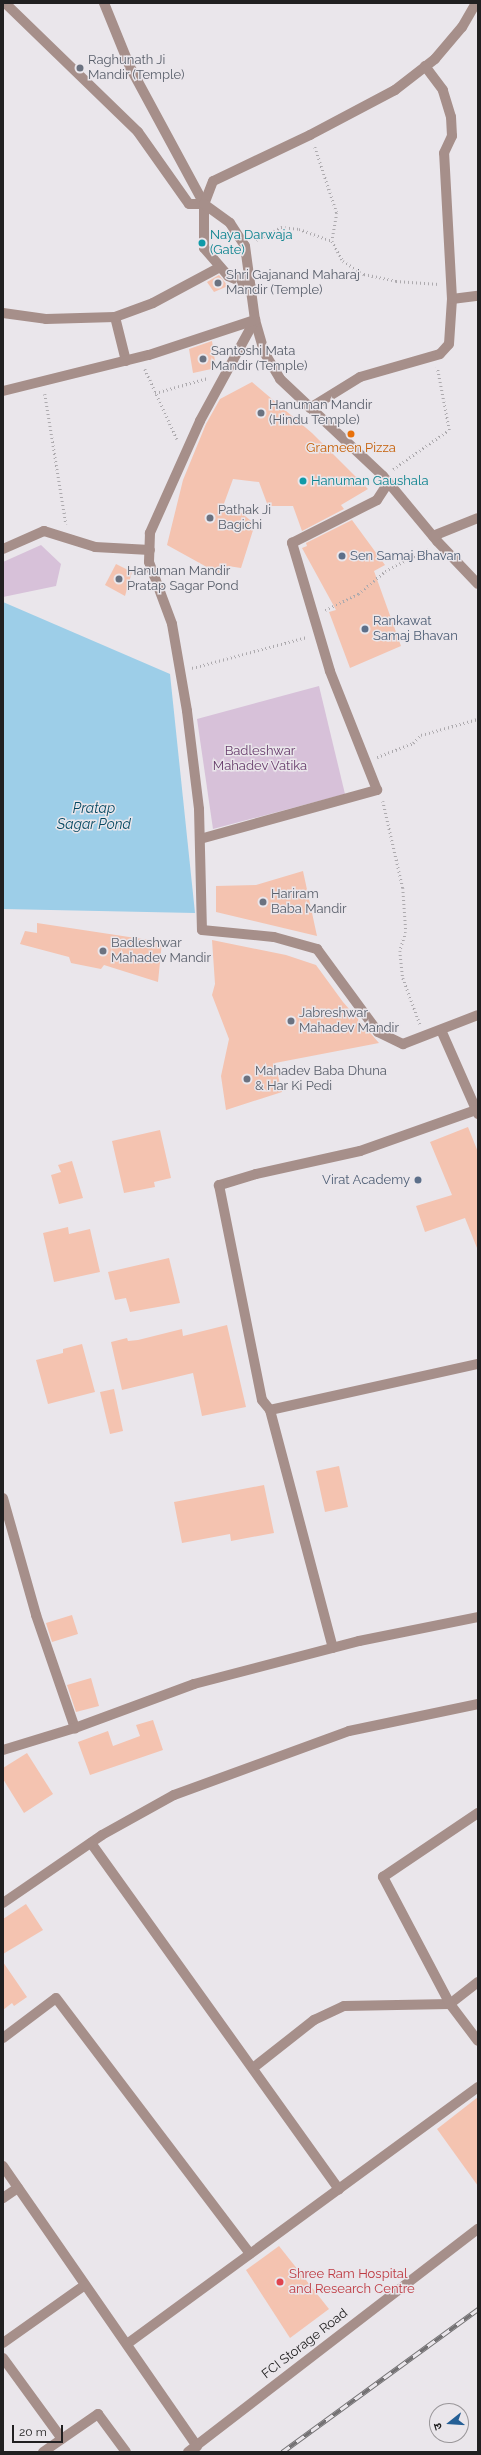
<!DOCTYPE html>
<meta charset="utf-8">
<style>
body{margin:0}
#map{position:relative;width:481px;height:2455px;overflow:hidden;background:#eae6eb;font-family:Raleway,"Noto Sans Devanagari",sans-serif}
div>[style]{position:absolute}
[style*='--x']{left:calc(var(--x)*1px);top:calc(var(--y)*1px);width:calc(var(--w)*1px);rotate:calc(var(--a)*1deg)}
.green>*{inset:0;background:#d7c1d9}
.water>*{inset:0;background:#9dcee8}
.building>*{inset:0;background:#f4c3b0}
.path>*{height:2.5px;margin-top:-1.25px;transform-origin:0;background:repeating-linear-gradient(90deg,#adaaae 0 1px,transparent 0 4px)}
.minor>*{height:10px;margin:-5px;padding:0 5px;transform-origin:5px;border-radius:5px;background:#a68f8a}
.rail>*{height:4.5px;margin-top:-2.25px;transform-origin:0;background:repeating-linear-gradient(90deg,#eae6eb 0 9px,#737173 0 18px);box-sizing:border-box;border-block:1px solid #737173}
.dots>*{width:11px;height:11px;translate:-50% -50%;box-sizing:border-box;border:2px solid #eae6eb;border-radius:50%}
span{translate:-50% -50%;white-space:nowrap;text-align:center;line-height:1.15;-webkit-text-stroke:3px #eae6eb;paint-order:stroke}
.worship-label{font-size:13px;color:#5b616d}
.left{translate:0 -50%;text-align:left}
.culture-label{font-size:13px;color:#0d838f}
.food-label{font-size:13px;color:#c56008}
.service-label{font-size:13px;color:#4e5e75}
.right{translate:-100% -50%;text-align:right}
.park-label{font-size:13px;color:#673c6c}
.health-label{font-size:13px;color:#be3a42}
.street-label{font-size:13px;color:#212021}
.water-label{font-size:14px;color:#054862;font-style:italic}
.frame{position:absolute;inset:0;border:4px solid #212021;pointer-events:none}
.north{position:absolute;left:429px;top:2403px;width:40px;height:40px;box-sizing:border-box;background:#eae6eb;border:1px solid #9a979a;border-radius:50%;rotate:253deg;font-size:11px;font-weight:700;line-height:16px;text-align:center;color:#212021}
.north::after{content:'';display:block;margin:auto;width:14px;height:18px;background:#245f96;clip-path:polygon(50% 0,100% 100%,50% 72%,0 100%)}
.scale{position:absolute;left:12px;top:2425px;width:51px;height:18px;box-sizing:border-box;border:2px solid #212021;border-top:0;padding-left:5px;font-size:12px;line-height:14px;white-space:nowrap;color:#212021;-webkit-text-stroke:3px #eae6eb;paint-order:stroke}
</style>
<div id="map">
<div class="green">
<i style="clip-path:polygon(41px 545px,61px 564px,56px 586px,3px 597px,3px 562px)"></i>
<i style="clip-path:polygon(319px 686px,345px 794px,213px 829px,197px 719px)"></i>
</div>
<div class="water">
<i style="clip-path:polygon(3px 602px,170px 674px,195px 913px,3px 909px)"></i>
</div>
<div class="building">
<i style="clip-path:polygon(219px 275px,228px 286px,214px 292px,207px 282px)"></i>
<i style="clip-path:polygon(212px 341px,216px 368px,193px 373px,189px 349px)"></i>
<i style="clip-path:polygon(252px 382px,312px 433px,368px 489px,341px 505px,344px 509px,302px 531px,293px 506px,268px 506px,259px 482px,233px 479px,222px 509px,240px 512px,255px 524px,241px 568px,228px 566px,223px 576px,167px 545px,183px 480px,206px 424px,220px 399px)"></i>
<i style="clip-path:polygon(352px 520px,385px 565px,374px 571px,401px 646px,350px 668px,329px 612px,336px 610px,302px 548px,307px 546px,306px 543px)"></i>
<i style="clip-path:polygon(116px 564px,132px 572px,125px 596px,105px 585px)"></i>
<i style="clip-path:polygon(303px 871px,317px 936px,216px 912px,216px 886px,256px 885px)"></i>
<i style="clip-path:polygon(37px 923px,162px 942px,158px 982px,104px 965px,101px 969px,71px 963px,69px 957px,20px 944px,25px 931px,37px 933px)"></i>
<i style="clip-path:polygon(212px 940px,286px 955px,316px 965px,343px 1002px,379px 1043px,275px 1063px,282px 1092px,226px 1110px,221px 1076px,229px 1039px,212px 995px,215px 984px)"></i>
<i style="clip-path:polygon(468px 1127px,478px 1152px,477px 1248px,465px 1218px,425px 1232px,416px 1206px,452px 1195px,430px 1142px)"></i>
<i style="clip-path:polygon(160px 1130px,171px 1178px,154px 1182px,155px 1187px,124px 1193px,112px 1141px)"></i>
<i style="clip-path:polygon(72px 1161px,83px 1198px,59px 1204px,51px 1175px,61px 1172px,58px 1165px)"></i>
<i style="clip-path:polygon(68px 1227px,69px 1234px,90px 1229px,100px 1272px,54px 1282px,43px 1233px)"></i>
<i style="clip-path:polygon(169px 1258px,180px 1303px,130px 1312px,126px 1298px,115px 1300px,108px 1272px)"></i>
<i style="clip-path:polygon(227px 1325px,246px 1407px,202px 1416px,193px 1373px,122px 1390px,111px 1342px,127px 1338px,128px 1341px,138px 1340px,182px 1329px,183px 1336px)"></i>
<i style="clip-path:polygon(82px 1344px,95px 1392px,48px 1404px,36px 1360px,63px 1353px,63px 1349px)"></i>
<i style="clip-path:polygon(114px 1389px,123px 1431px,110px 1434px,100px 1392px)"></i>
<i style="clip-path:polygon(339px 1466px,348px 1507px,325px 1512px,316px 1471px)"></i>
<i style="clip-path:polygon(264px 1485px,274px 1533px,231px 1541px,230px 1534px,182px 1543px,174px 1502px)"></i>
<i style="clip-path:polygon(72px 1615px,78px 1634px,52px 1642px,46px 1623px)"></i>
<i style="clip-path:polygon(91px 1678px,99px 1706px,76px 1712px,67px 1685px)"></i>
<i style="clip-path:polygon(153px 1720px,163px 1750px,90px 1775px,78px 1742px,108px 1731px,113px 1746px,140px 1736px,136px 1725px)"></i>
<i style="clip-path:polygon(27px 1753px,53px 1794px,24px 1813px,3px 1779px,3px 1768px)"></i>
<i style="clip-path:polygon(26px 1904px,43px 1930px,3px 1954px,3px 1919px)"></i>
<i style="clip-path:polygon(3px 1962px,27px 1997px,14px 2006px,12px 2003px,3px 2010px)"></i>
<i style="clip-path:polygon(478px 2097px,478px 2186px,437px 2129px)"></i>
<i style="clip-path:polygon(279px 2246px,329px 2309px,290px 2338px,246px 2270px)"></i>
</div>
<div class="path">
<i style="--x:315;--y:147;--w:70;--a:71.6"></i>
<i style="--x:337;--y:213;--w:28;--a:100"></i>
<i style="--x:332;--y:241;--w:23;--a:61"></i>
<i style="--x:343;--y:261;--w:25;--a:32"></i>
<i style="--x:364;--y:274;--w:33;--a:12"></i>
<i style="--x:396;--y:281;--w:43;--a:4"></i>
<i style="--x:256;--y:240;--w:28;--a:-27"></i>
<i style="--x:281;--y:227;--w:18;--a:6"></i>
<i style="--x:299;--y:229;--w:35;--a:20"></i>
<i style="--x:145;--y:369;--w:77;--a:65.4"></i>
<i style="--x:155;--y:393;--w:55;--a:-15.8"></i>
<i style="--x:45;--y:394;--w:132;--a:80.8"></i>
<i style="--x:393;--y:469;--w:68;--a:-34.9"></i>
<i style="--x:449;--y:430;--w:64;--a:-100.8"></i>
<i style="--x:325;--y:610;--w:37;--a:-26"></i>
<i style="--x:358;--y:594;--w:35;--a:-40"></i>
<i style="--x:385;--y:571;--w:48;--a:-27.1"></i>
<i style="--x:192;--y:668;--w:119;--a:-15.1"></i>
<i style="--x:377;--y:757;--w:39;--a:-21"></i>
<i style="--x:413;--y:743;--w:11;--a:-45"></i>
<i style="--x:421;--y:735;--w:59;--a:-15.7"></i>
<i style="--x:383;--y:801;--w:89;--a:77.1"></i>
<i style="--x:403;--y:888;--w:44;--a:86.1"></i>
<i style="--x:406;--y:932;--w:20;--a:108"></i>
<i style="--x:400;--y:951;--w:27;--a:84"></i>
<i style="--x:403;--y:978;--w:49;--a:69.7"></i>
</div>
<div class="minor">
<i style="--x:5;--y:3;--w:185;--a:44.1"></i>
<i style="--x:138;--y:132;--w:88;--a:54.7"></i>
<i style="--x:189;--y:204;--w:15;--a:0"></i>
<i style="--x:104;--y:3;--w:69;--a:67.9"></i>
<i style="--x:130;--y:67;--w:156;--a:61.6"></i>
<i style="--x:204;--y:204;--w:44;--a:90"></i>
<i style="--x:204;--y:248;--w:37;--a:49"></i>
<i style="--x:228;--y:276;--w:24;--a:22"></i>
<i style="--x:476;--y:3;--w:28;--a:120"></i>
<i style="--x:462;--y:27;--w:42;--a:130.2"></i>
<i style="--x:435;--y:59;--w:51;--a:142.2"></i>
<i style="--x:395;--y:90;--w:96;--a:152.1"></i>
<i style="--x:310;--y:135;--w:107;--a:154.6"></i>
<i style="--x:213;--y:181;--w:25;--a:111"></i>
<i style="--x:204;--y:204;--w:32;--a:36"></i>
<i style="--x:230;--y:223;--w:27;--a:57"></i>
<i style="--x:245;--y:246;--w:75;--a:82.3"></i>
<i style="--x:255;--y:320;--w:33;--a:74"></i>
<i style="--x:264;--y:352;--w:31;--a:59"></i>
<i style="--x:280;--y:379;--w:141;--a:43.3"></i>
<i style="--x:383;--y:476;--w:85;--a:50.3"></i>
<i style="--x:437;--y:541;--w:59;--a:46.4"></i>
<i style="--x:452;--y:299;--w:26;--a:-7"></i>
<i style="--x:3;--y:313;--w:43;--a:7.9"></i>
<i style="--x:46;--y:319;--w:69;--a:-1.7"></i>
<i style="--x:255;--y:320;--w:115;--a:118.6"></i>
<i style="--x:200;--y:421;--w:123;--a:114.1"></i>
<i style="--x:150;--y:533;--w:29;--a:92"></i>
<i style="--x:149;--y:562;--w:66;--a:69.6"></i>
<i style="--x:172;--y:624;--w:88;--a:80.2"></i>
<i style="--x:187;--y:711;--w:99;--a:83"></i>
<i style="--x:199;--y:809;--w:121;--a:88.6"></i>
<i style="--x:202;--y:930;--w:72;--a:5.6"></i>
<i style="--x:274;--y:937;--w:45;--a:15.6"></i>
<i style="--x:317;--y:949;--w:103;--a:53.7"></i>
<i style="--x:378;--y:1032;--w:28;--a:26"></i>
<i style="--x:403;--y:1044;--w:80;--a:-21.1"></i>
<i style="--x:126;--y:361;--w:45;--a:-104"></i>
<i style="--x:115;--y:317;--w:40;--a:-20.2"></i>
<i style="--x:153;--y:303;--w:76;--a:-28.2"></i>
<i style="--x:3;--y:391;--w:150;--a:-13.9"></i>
<i style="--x:149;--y:355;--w:112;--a:-18.3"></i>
<i style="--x:310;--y:408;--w:59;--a:-31.8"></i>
<i style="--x:360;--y:377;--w:83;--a:-16"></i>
<i style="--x:440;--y:354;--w:13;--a:-48"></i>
<i style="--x:449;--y:344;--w:45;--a:-86.2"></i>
<i style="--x:452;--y:299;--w:146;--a:-93.1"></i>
<i style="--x:444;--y:153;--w:19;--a:-65"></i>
<i style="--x:452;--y:136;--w:19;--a:-93"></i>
<i style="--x:451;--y:117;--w:28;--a:-107"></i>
<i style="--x:443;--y:90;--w:30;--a:-127"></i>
<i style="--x:433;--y:536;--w:48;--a:-21.8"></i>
<i style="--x:3;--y:549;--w:45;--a:-23.7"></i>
<i style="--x:44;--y:531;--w:53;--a:17.4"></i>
<i style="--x:95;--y:547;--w:55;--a:3.1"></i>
<i style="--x:200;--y:839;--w:184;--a:-15.5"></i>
<i style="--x:377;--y:790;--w:128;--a:-111.6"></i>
<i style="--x:330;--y:671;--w:134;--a:-106.5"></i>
<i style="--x:292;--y:543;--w:95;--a:-26.8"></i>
<i style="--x:377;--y:500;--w:20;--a:-57"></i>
<i style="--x:441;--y:1030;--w:92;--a:66.2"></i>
<i style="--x:476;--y:1110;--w:123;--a:160.5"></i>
<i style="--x:360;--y:1151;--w:107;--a:167.5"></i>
<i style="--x:256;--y:1174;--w:39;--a:163"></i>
<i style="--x:219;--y:1185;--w:219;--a:78.7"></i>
<i style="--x:262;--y:1400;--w:13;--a:51"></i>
<i style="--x:270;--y:1410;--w:213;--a:-12.5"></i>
<i style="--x:270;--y:1410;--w:246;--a:75.2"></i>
<i style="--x:3;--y:1498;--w:122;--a:74.2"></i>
<i style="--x:36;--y:1615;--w:120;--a:71"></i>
<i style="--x:3;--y:1750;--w:75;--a:-17"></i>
<i style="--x:75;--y:1728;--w:127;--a:-20.3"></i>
<i style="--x:194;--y:1684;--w:171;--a:-14.6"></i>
<i style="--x:359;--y:1641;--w:121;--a:-11.4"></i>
<i style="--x:91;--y:1843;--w:426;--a:54.4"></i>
<i style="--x:3;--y:1903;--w:120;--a:-34.5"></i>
<i style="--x:102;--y:1835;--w:82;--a:-29.1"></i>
<i style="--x:174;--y:1795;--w:186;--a:-20.1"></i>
<i style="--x:349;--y:1731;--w:132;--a:-11.8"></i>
<i style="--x:478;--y:1982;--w:36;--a:142"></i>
<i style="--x:450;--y:2004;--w:46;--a:52.9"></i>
<i style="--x:3;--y:2038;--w:66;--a:-37"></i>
<i style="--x:56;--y:1998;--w:321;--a:52.8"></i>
<i style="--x:253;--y:2068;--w:78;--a:-38.2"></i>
<i style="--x:314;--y:2020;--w:33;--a:-25"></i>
<i style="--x:344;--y:2006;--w:106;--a:-1.1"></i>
<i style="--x:450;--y:2004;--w:144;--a:-117.8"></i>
<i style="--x:383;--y:1877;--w:115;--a:-34"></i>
<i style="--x:3;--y:2166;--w:341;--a:55.3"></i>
<i style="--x:3;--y:2198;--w:18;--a:-34"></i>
<i style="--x:3;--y:2343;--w:100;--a:-35.3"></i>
<i style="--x:127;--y:2344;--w:435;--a:-36.2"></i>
<i style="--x:3;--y:2358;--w:100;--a:53.9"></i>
<i style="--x:43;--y:2452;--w:67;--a:-34.6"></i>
<i style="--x:98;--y:2414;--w:47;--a:53.6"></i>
<i style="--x:188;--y:2452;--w:366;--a:-37.6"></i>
</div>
<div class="rail">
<i style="--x:282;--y:2452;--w:243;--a:-36.1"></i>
</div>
<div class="dots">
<i style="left:80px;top:68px;background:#6b7280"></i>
<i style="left:202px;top:243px;background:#0f9aa8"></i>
<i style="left:218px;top:283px;background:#6b7280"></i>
<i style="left:203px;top:359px;background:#6b7280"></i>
<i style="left:261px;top:413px;background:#6b7280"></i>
<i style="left:351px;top:434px;background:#e8710a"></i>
<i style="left:303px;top:481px;background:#0f9aa8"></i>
<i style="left:210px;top:518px;background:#6b7280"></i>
<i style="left:342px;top:556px;background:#5c6f8a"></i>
<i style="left:119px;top:579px;background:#6b7280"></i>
<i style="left:365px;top:629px;background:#5c6f8a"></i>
<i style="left:263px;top:902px;background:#6b7280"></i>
<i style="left:103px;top:951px;background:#6b7280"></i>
<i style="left:291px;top:1021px;background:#6b7280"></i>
<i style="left:247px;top:1079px;background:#6b7280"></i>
<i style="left:418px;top:1180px;background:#5c6f8a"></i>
<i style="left:280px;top:2282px;background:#e0444e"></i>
</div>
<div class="worship-label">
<span class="left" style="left:88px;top:68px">Raghunath Ji<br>Mandir (Temple)</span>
<span class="left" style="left:226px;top:283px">Shri Gajanand Maharaj<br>Mandir (Temple)</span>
<span class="left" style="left:211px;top:359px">Santoshi Mata<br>Mandir (Temple)</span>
<span class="left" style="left:269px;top:413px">Hanuman Mandir<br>(Hindu Temple)</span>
<span class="left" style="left:218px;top:518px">Pathak Ji<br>Bagichi</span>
<span class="left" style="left:127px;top:579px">Hanuman Mandir<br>Pratap Sagar Pond</span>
<span class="left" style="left:271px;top:902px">Hariram<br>Baba Mandir</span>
<span class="left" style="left:111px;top:951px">Badleshwar<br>Mahadev Mandir</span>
<span class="left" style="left:299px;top:1021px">Jabreshwar<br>Mahadev Mandir</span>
<span class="left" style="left:255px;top:1079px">Mahadev Baba Dhuna<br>&amp; Har Ki Pedi</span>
</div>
<div class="culture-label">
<span class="left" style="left:210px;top:243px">Naya Darwaja<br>(Gate)</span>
<span class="left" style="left:311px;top:481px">Hanuman Gaushala</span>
</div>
<div class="food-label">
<span style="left:351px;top:448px">Grameen Pizza</span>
</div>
<div class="service-label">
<span class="left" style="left:350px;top:556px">Sen Samaj Bhavan</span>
<span class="left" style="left:373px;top:629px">Rankawat<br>Samaj Bhavan</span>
<span class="right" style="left:410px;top:1180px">Virat Academy</span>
</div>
<div class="park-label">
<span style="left:260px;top:759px">Badleshwar<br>Mahadev Vatika</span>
</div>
<div class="health-label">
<span class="left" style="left:289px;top:2282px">Shree Ram Hospital<br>and Research Centre</span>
</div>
<div class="street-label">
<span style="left:305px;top:2344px;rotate:-38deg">FCI Storage Road</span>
</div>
<div class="water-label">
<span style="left:94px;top:816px">Pratap<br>Sagar Pond</span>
</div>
<div class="frame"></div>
<div class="north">उ</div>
<div class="scale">20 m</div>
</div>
